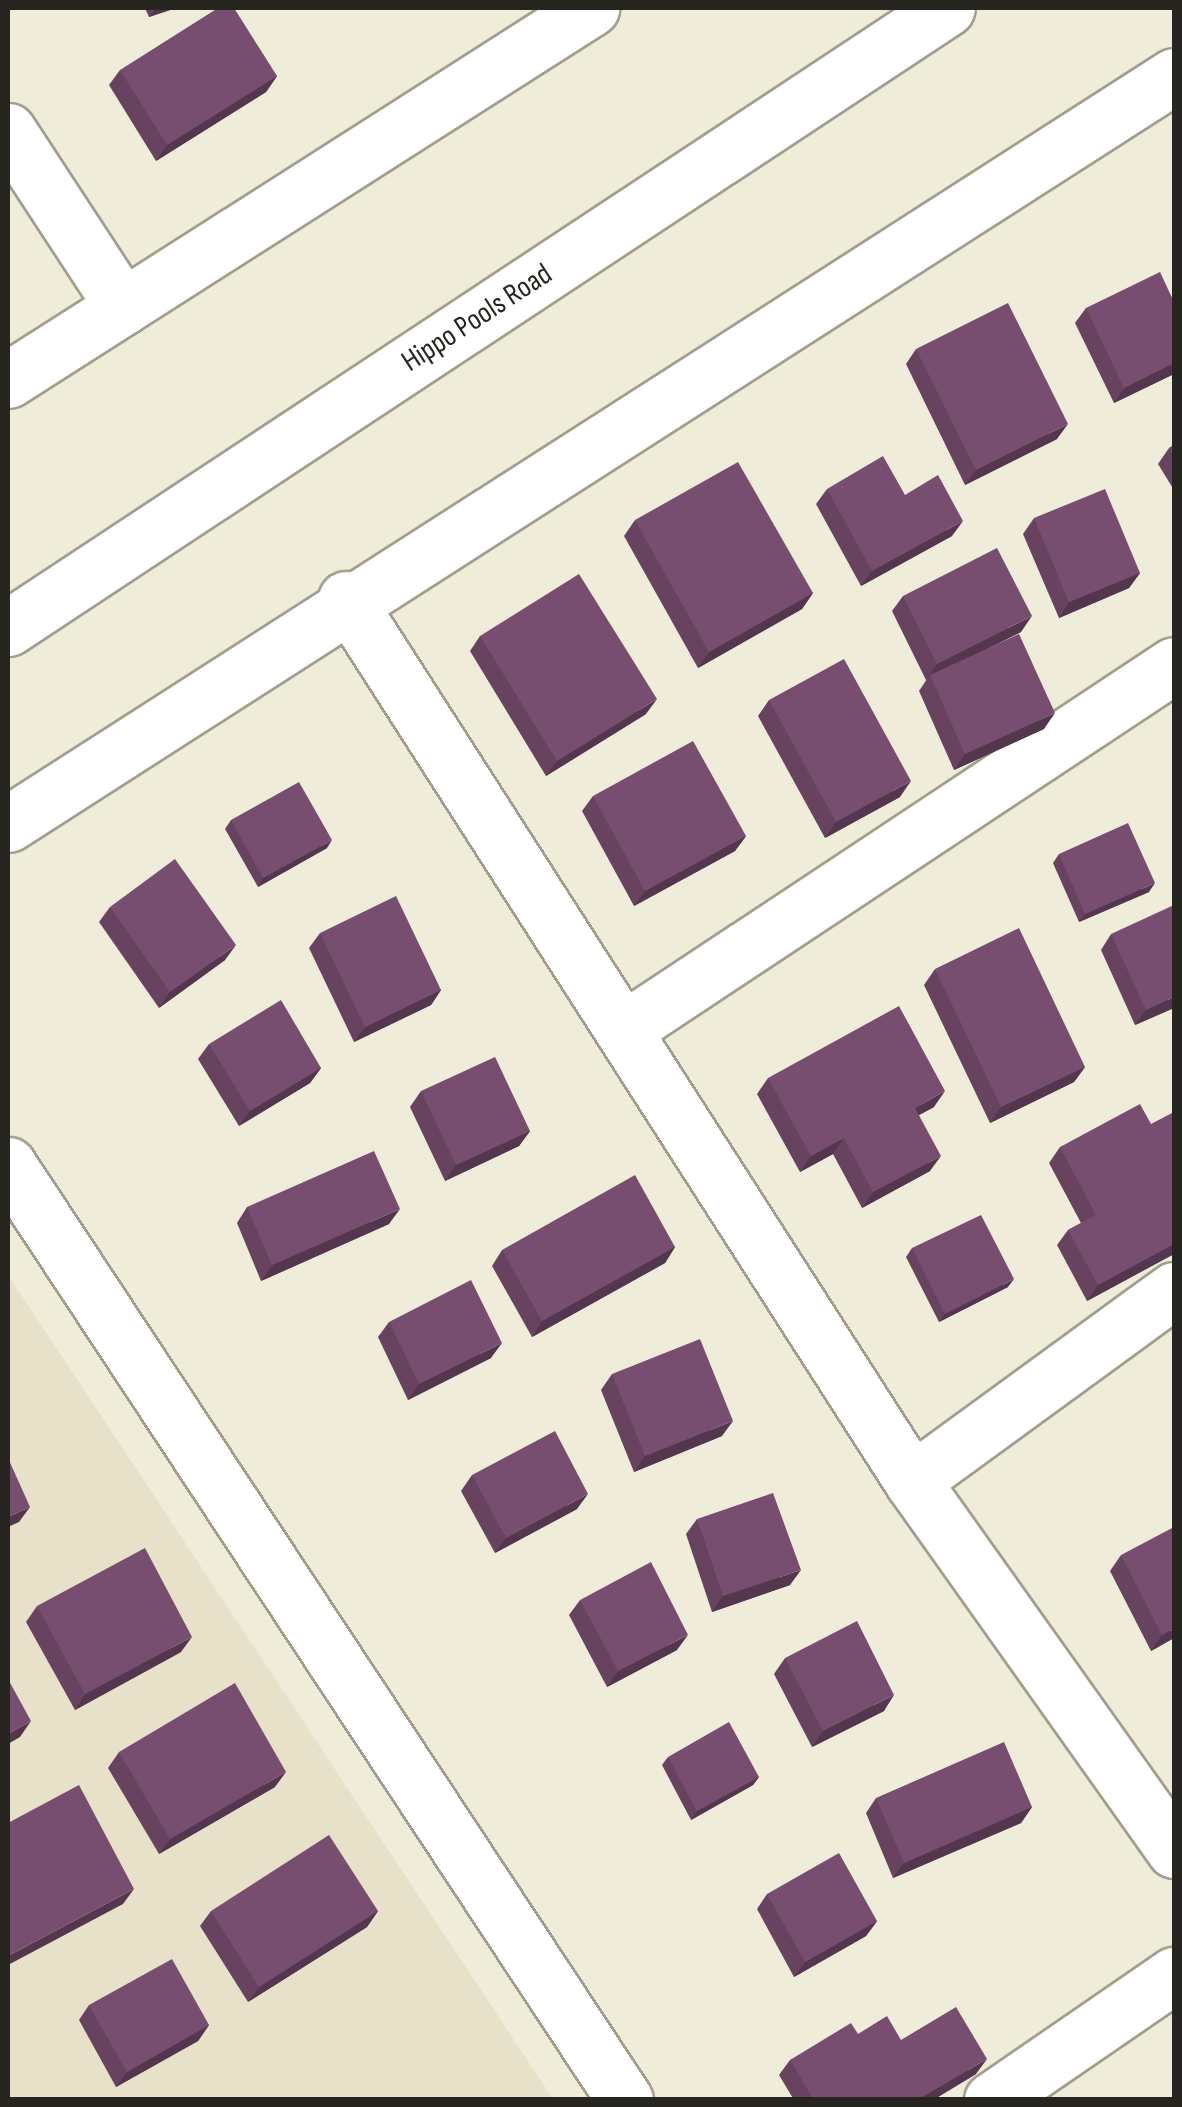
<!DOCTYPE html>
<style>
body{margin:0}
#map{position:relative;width:1182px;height:2107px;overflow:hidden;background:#efecd9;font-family:"Sofia Sans Condensed",sans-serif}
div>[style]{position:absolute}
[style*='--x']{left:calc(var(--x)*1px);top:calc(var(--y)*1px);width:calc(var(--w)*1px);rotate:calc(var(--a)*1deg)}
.built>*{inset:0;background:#e6e1c8}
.roads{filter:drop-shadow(2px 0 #a19e8d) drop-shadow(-2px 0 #a19e8d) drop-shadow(0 2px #a19e8d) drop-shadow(0 -2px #a19e8d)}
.minor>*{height:55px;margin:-27.5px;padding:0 27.5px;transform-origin:27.5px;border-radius:27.5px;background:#fff}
.tertiary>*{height:55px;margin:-27.5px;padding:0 27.5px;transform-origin:27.5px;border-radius:27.5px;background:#fff}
.wall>*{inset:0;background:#674360}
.shaded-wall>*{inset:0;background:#54374e}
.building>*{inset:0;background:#784e70}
span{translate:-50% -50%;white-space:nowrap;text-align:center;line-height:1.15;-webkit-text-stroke:10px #fff;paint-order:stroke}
.street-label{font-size:30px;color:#27251f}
.frame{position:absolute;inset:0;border:10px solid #27251f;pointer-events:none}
</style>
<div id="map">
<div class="built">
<i style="clip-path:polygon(8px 1275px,553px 2099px,8px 2099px)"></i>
</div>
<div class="roads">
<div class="minor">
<i style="--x:8;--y:131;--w:210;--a:56.8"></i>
<i style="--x:8;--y:380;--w:692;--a:-32.54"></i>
<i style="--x:346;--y:599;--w:1048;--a:57.31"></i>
<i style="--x:912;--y:1481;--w:453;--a:54.6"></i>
<i style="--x:8;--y:824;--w:1385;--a:-32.68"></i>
<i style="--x:626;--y:1028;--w:657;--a:-33.52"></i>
<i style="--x:8;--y:1165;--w:1120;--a:56.58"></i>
<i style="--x:912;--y:1481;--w:324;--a:-36.1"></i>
<i style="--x:992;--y:2100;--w:221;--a:-34.5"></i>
</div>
<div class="tertiary">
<i style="--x:8;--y:628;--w:1125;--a:-33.44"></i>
</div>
</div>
<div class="wall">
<i style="clip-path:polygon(145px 8px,176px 8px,149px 17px)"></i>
<i style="clip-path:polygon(120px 70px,277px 76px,266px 92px,156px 161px,109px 85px)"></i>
<i style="clip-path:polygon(1174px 302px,1174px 374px,1114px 403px,1075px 323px,1086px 308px)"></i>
<i style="clip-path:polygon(916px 349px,1057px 439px,965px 485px,906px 364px)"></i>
<i style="clip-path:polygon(1174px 445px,1174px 490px,1158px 464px,1169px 448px)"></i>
<i style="clip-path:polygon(827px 489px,905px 495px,952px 536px,861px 586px,816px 504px)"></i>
<i style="clip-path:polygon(1034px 518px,1140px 573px,1129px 588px,1059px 618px,1023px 534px)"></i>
<i style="clip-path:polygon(635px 520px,813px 593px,802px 609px,698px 668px,624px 536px)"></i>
<i style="clip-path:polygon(903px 596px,1021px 632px,977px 654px,1044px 729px,954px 770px,919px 691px,927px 679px,926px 680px,892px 611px)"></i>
<i style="clip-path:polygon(480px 636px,646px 714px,546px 776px,470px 651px)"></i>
<i style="clip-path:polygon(769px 700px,900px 797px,825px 838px,758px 716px)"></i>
<i style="clip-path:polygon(593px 796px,746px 836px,735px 851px,634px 906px,582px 811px)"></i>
<i style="clip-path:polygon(231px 820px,327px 848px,258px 887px,225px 829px)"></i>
<i style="clip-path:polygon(1059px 854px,1149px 892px,1079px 922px,1053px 863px)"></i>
<i style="clip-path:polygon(110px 907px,225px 960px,159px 1008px,99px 922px)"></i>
<i style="clip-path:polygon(320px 933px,441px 990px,431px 1005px,354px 1042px,309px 948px)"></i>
<i style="clip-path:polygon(1111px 934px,1174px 1008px,1135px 1025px,1101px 950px)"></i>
<i style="clip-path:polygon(935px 969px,1085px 1067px,1074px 1082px,990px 1123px,924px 985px)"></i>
<i style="clip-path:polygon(209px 1044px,321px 1068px,310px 1083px,239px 1126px,198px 1059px)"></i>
<i style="clip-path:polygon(768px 1078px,934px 1107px,919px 1115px,930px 1171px,862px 1208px,833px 1154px,800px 1172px,757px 1094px)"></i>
<i style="clip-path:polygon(421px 1091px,530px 1131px,519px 1146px,445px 1181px,410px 1107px)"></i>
<i style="clip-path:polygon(1151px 1124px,1174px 1254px,1087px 1301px,1057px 1245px,1068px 1230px,1081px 1223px,1049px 1163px,1060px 1147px)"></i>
<i style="clip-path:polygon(247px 1207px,389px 1224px,261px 1281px,237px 1223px)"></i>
<i style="clip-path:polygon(675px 1247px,665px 1263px,532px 1337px,492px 1266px,502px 1250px)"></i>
<i style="clip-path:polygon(912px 1248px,1008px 1287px,939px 1322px,906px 1257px)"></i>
<i style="clip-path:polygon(389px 1322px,491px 1358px,408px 1400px,378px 1337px)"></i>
<i style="clip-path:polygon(612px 1374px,722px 1436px,634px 1472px,601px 1390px)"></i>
<i style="clip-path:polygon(472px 1475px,577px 1509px,495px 1553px,461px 1491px)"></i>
<i style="clip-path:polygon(697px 1519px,790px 1585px,712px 1612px,686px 1534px)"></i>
<i style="clip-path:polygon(1121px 1555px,1174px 1638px,1151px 1651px,1110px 1571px)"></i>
<i style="clip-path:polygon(580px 1600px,677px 1650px,607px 1687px,569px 1615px)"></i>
<i style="clip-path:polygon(37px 1606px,181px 1652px,75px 1710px,26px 1622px)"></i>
<i style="clip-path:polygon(785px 1658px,884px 1711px,812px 1747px,774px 1674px)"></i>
<i style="clip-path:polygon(119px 1752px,275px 1787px,159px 1854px,108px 1768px)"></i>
<i style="clip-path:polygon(668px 1757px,759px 1777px,753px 1785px,691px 1820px,662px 1765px)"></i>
<i style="clip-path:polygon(876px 1798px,1032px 1807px,1021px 1823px,893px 1878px,866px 1813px)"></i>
<i style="clip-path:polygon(767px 1894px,877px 1921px,866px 1936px,794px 1977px,757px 1909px)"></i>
<i style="clip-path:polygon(211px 1911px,378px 1911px,367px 1927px,248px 2002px,200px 1926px)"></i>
<i style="clip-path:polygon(89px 2005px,209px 2025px,198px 2041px,116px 2087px,79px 2020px)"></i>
<i style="clip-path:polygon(858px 2034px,901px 2040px,976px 2074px,933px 2100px,794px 2100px,779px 2075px,790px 2060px)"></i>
</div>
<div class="shaded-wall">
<i style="clip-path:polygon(159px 8px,176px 8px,149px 17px,155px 9px)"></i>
<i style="clip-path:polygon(277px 76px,266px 92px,156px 161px,167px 145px)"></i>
<i style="clip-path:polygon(1174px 363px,1174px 374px,1114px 403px,1124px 388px)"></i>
<i style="clip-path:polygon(1068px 424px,1057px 439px,965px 485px,976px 470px)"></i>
<i style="clip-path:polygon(963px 521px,952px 536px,861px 586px,872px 571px)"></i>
<i style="clip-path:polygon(1140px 573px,1129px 588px,1059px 618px,1069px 602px)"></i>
<i style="clip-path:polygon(813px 593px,802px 609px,698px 668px,709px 652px)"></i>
<i style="clip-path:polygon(1032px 616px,1021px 632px,931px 677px,930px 675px,926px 680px,937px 664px)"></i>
<i style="clip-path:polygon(657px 699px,646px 714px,546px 776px,557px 761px)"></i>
<i style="clip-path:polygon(1055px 713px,1044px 729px,954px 770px,965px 754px)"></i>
<i style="clip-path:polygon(911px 781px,900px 797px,825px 838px,836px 822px)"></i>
<i style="clip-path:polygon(746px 836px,735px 851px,634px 906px,645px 891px)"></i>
<i style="clip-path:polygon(332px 840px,327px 848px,258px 887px,263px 878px)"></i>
<i style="clip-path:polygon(1155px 883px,1149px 892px,1079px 922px,1085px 914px)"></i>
<i style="clip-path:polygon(236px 945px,225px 960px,159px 1008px,170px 992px)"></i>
<i style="clip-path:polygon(441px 990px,431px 1005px,354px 1042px,365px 1027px)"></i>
<i style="clip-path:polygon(1174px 997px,1174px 1008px,1135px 1025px,1146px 1010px)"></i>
<i style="clip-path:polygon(1085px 1067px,1074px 1082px,990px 1123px,1001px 1107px)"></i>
<i style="clip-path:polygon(321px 1068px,310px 1083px,239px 1126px,250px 1111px)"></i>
<i style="clip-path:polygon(945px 1091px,934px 1107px,904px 1123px,915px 1108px)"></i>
<i style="clip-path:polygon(530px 1131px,519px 1146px,445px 1181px,456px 1165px)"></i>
<i style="clip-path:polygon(844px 1138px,833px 1154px,800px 1172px,811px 1156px)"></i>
<i style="clip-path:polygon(941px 1156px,930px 1171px,862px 1208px,873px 1192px)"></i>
<i style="clip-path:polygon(400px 1209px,389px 1224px,261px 1281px,272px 1265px)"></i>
<i style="clip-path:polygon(1174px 1244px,1174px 1254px,1087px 1301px,1098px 1285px)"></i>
<i style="clip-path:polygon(675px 1247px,665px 1263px,532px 1337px,542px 1321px)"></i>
<i style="clip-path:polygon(1014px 1279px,1008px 1287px,939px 1322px,945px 1314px)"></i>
<i style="clip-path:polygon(502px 1343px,491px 1358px,408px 1400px,419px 1384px)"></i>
<i style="clip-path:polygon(733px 1421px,722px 1436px,634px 1472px,645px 1456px)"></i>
<i style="clip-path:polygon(588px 1494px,577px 1509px,495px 1553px,506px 1538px)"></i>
<i style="clip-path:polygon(30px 1507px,19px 1522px,8px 1527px,8px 1517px)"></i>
<i style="clip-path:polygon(801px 1570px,790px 1585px,712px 1612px,723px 1596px)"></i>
<i style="clip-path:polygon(1174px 1629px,1174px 1638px,1151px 1651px,1162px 1635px)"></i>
<i style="clip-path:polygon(688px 1635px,677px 1650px,607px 1687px,618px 1671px)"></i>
<i style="clip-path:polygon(192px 1637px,181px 1652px,75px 1710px,85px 1694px)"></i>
<i style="clip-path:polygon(894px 1695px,884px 1711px,812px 1747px,823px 1731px)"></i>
<i style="clip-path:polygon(31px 1721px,20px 1737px,8px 1744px,8px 1734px)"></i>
<i style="clip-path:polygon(286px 1772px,275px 1787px,159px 1854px,170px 1839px)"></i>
<i style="clip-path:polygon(759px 1777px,753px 1785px,691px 1820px,697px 1811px)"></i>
<i style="clip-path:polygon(1032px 1807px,1021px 1823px,893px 1878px,904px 1863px)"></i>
<i style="clip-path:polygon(134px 1889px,123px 1904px,8px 1965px,8px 1956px)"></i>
<i style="clip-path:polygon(378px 1911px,367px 1927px,248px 2002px,259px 1987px)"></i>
<i style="clip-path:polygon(877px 1921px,866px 1936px,794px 1977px,805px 1962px)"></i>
<i style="clip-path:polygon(209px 2025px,198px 2041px,116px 2087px,127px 2072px)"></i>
<i style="clip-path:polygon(987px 2059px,976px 2074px,933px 2100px,917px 2100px)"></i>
</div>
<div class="building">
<i style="clip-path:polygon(218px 8px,234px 8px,277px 76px,167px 145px,120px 70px)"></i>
<i style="clip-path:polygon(1160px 272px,1174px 302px,1174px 363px,1124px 388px,1086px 308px)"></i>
<i style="clip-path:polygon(1008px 303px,1068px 424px,976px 470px,916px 349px)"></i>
<i style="clip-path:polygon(1174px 445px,1174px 457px,1169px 448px)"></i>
<i style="clip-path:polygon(883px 456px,905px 495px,938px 475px,963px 521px,872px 571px,827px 489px)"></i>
<i style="clip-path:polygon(738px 462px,813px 593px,709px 652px,635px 520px)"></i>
<i style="clip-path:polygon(1105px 489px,1140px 573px,1069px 602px,1034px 518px)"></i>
<i style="clip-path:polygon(997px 548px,1032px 616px,937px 664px,903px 596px)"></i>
<i style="clip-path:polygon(579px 574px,657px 699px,557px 761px,480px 636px)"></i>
<i style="clip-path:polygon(1019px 634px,1055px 713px,965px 754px,930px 675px)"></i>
<i style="clip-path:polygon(844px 659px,911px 781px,836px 822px,769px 700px)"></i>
<i style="clip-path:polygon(693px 741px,746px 836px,645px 891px,593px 796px)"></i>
<i style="clip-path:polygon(299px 782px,332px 840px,263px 878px,231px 820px)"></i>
<i style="clip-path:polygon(1128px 823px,1155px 883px,1085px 914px,1059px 854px)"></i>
<i style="clip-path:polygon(175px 859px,236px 945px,170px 992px,110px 907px)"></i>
<i style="clip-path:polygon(396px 896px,441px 990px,365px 1027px,320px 933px)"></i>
<i style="clip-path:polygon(1174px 905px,1174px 997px,1146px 1010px,1111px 934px)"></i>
<i style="clip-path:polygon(1019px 928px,1085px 1067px,1001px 1107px,935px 969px)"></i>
<i style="clip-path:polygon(281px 1000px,321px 1068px,250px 1111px,209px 1044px)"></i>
<i style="clip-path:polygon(899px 1006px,945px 1091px,915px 1108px,941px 1156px,873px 1192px,844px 1138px,811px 1156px,768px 1078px)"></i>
<i style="clip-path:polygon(495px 1057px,530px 1131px,456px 1165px,421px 1091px)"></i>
<i style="clip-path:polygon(1140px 1104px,1151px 1124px,1172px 1113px,1174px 1117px,1174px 1244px,1098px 1285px,1068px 1230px,1096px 1215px,1060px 1147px)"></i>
<i style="clip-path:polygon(374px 1151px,400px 1209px,272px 1265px,247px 1207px)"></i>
<i style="clip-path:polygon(635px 1175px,675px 1247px,542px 1321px,502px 1250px)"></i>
<i style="clip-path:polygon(981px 1215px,1014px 1279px,945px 1314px,912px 1248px)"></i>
<i style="clip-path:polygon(471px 1280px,502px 1343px,419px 1384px,389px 1322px)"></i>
<i style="clip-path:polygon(700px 1339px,733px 1421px,645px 1456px,612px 1374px)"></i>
<i style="clip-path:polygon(555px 1431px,588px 1494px,506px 1538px,472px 1475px)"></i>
<i style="clip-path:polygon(8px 1458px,30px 1507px,8px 1517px)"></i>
<i style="clip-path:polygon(773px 1493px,801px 1570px,723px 1596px,697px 1519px)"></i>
<i style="clip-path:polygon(1174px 1527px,1174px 1629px,1162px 1635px,1121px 1555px)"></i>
<i style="clip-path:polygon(145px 1548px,192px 1637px,85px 1694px,37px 1606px)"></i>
<i style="clip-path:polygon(651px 1562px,688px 1635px,618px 1671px,580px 1600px)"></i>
<i style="clip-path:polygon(857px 1621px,894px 1695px,823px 1731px,785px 1658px)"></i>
<i style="clip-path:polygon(8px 1679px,31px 1721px,8px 1734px)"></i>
<i style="clip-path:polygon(235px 1683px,286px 1772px,170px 1839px,119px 1752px)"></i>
<i style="clip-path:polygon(729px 1722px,759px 1777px,697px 1811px,668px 1757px)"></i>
<i style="clip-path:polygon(1004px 1742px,1032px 1807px,904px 1863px,876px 1798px)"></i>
<i style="clip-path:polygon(79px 1785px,134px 1889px,8px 1956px,8px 1823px)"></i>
<i style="clip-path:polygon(329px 1835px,378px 1911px,259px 1987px,211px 1911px)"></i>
<i style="clip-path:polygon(839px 1853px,877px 1921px,805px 1962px,767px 1894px)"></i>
<i style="clip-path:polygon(172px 1959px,209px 2025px,127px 2072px,89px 2005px)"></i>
<i style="clip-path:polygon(956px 2007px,987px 2059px,917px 2100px,814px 2100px,790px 2060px,851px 2023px,858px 2034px,887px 2016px,901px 2040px)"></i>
</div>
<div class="street-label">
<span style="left:477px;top:318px;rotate:-33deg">Hippo Pools Road</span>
</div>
<div class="frame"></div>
</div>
